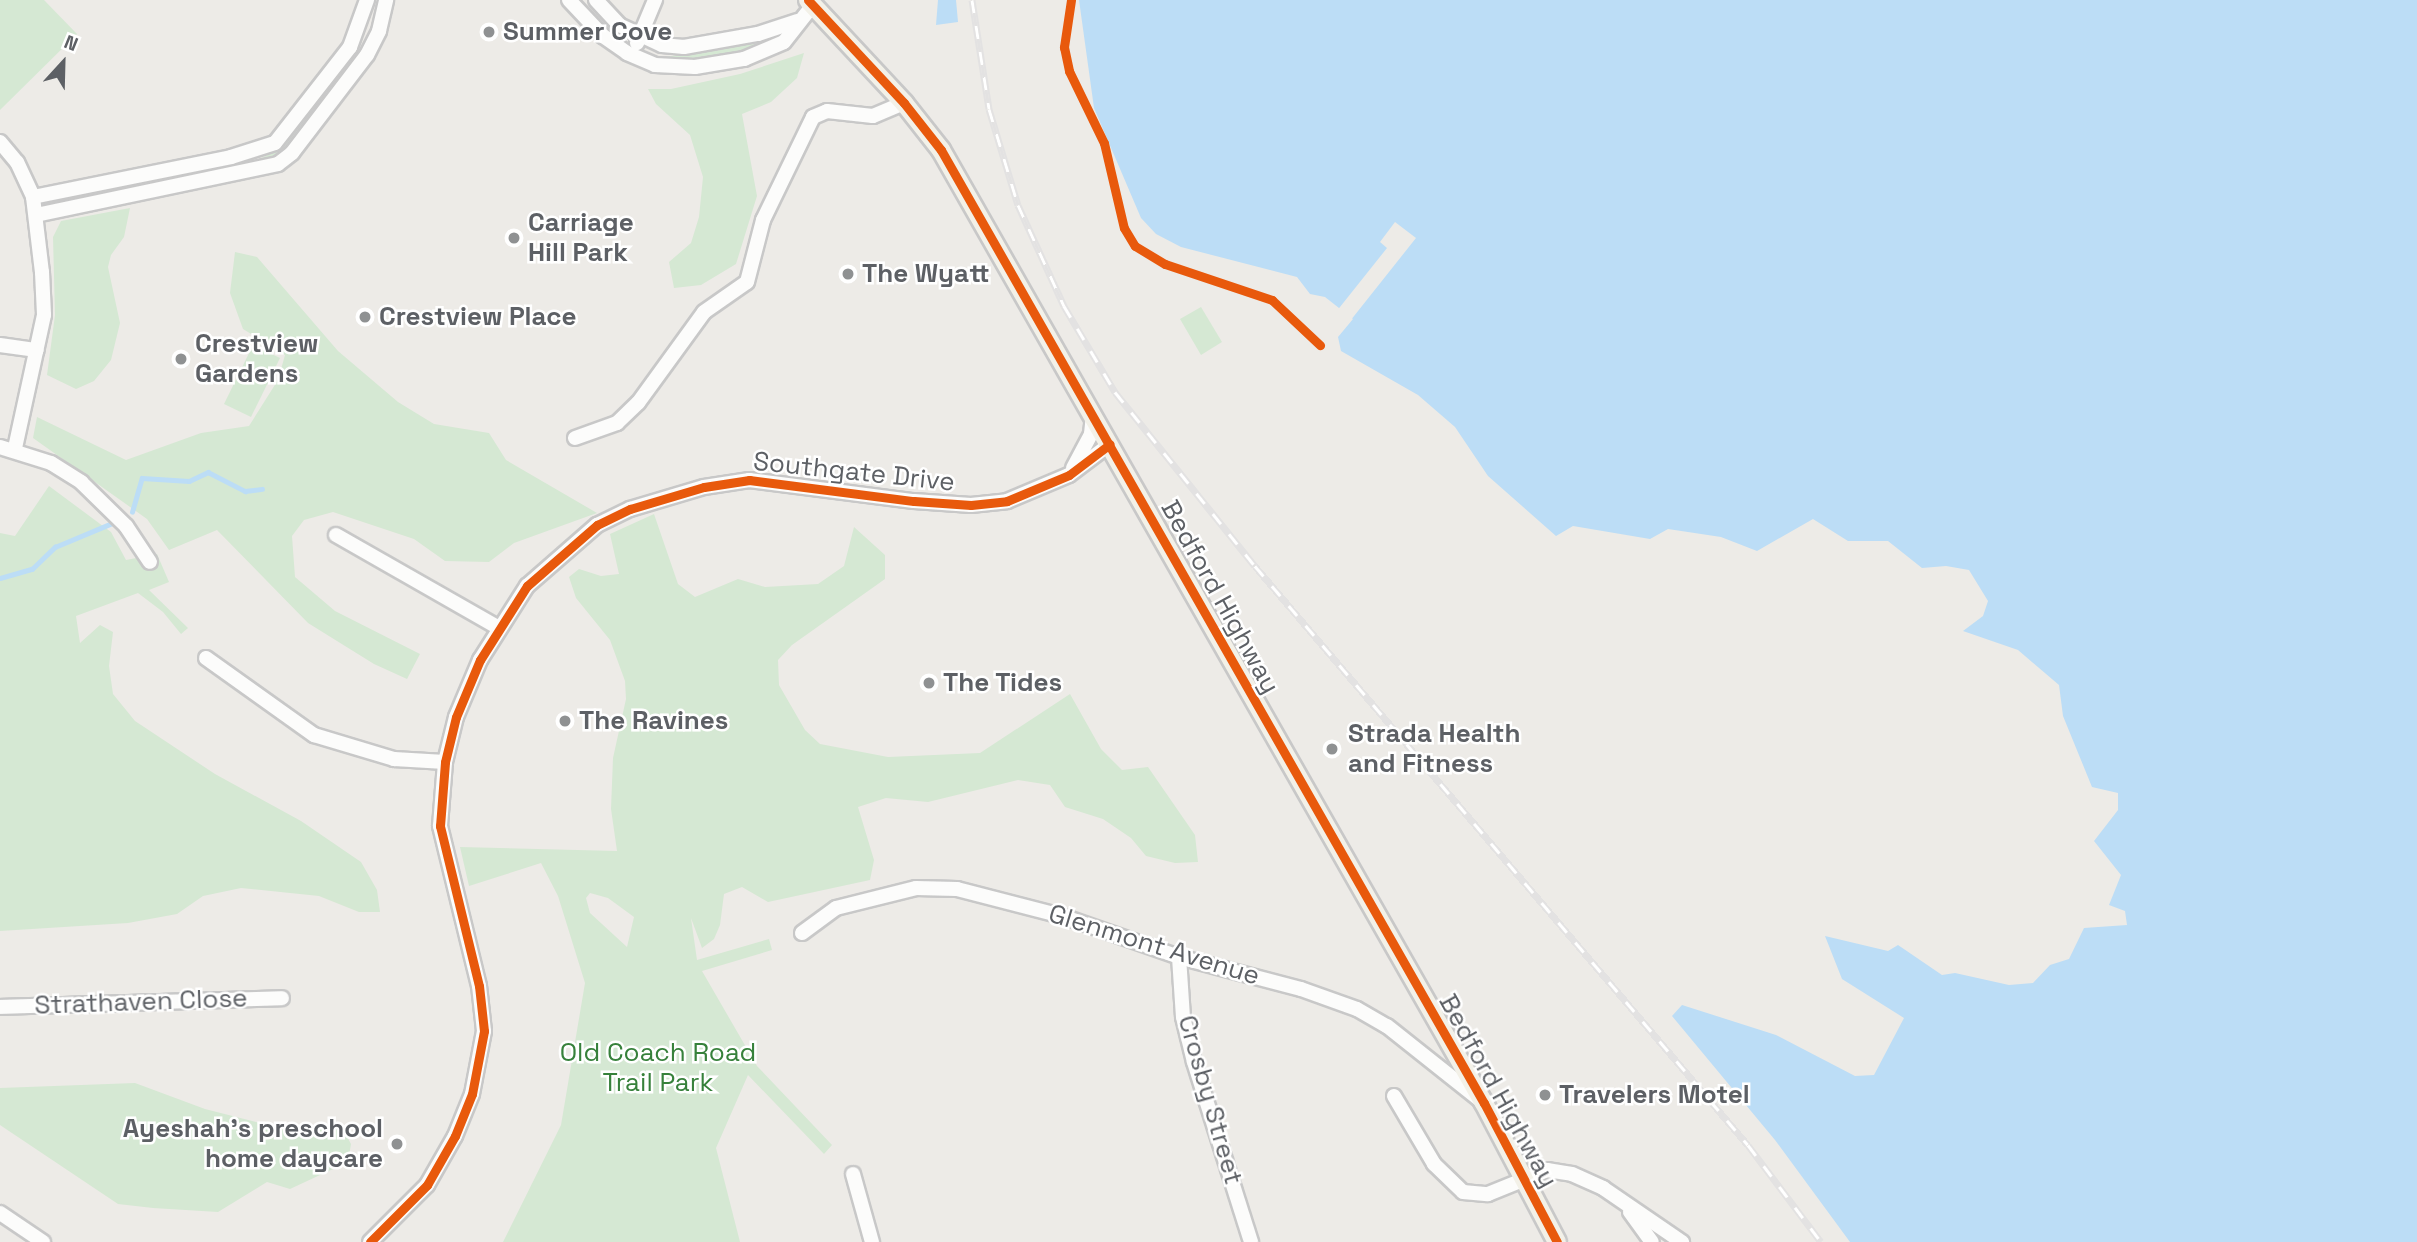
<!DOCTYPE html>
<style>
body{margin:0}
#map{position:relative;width:2417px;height:1242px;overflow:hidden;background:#edebe7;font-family:"Space Grotesk",sans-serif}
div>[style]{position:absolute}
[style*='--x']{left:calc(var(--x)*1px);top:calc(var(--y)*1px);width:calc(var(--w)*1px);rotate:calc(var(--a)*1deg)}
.green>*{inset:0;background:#d5e8d3}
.water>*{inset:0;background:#bcddf6}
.pier>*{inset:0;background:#edebe7}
.stream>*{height:4.5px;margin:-2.25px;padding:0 2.25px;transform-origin:2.25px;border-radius:2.25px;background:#bcddf6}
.roads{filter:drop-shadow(2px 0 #c8c8c8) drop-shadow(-2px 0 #c8c8c8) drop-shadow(0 2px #c8c8c8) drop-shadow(0 -2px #c8c8c8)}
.minor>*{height:14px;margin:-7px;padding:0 7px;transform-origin:7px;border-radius:7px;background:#fcfcfb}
.major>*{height:18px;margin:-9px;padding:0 9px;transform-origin:9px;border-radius:9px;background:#f3f1e8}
.rail>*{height:7px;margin-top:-3.5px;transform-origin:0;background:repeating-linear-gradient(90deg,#fff 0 13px,#e3e2e2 0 26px);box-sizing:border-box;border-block:2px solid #e3e2e2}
.cycleway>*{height:9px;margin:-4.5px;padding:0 4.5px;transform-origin:4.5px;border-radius:4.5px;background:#e8590c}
.dots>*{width:19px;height:19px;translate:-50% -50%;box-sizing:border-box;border:4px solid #fff;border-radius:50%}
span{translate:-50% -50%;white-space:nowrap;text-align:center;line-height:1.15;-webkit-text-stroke:5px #fff;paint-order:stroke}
.poi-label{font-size:26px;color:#5d6065;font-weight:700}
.left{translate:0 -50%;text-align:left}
.right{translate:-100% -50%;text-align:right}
.street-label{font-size:26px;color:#5d6065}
.park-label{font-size:26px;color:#37813b}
.north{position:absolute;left:28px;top:28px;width:70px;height:70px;-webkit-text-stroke:5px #fff;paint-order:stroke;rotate:22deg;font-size:19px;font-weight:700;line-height:28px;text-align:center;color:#5d6065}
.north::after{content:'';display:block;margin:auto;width:24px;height:32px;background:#5d6065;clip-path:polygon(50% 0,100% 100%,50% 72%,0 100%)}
</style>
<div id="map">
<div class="green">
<i style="clip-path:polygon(0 0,44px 0,77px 34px,0 110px)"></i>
<i style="clip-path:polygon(785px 30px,767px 45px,702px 60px,655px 58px,720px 50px)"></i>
<i style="clip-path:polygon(365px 43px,286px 150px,272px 159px,248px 164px,270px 154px,291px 136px)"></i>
<i style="clip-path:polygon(804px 53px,797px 78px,771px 102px,742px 114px,757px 196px,736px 264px,701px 285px,674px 288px,669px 262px,691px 243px,699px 217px,703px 177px,690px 135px,656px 104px,648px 89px,671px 89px,740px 74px)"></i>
<i style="clip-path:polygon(215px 167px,207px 174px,49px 206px,51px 201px)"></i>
<i style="clip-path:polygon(130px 208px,124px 237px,111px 255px,108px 267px,120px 323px,111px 360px,94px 381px,76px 389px,47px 375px,55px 315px,53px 237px,61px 221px)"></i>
<i style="clip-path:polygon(235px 252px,257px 257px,338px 351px,398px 402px,434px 424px,489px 433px,506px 460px,597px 513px,514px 543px,489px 562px,445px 561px,414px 539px,333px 512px,304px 520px,292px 536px,295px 577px,335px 611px,420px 654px,407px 679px,374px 664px,308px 623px,217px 530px,169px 550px,147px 519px,33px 438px,37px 417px,126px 460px,201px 433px,249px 426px,278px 380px,285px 355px,243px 329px,230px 293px)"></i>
<i style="clip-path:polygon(1201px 307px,1222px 342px,1201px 355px,1180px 319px)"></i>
<i style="clip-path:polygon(253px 345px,280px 358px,251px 417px,224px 404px)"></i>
<i style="clip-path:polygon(49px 486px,111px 532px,126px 560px,157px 554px,169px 582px,149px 590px,188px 628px,181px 634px,163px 612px,138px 593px,76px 616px,80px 643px,100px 625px,113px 632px,109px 666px,113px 694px,135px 721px,215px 774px,301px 821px,361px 862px,377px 890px,380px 912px,359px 912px,319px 896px,241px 888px,203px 896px,177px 914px,128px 923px,0 931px,0 533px,15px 536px)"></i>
<i style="clip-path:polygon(evenodd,654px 514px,678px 584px,695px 597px,738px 579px,765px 587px,818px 584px,844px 566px,854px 527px,885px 555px,885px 579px,792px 645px,778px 660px,779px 685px,805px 730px,820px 744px,888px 757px,980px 753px,1070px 694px,1101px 749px,1122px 770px,1148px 767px,1195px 835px,1198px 862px,1175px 863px,1146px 856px,1131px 838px,1103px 819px,1065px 807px,1050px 785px,1018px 780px,928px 802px,886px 798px,858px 807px,874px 860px,870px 880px,768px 902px,742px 887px,724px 894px,720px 925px,714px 939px,702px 948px,691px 918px,697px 960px,769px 939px,772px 950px,702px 971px,757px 1066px,832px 1145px,824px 1154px,748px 1075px,716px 1148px,740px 1242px,503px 1242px,561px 1125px,585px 983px,558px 896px,541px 863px,469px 886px,460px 847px,617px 851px,611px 809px,613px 758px,626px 699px,625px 681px,610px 640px,576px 598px,569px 577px,579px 569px,601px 576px,619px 574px,610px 534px,654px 514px,590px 893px,608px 898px,634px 917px,627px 947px,590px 913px,586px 898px,590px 893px)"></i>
<i style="clip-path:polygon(135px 1083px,205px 1109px,300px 1133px,339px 1122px,351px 1144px,348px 1162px,290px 1189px,267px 1182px,218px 1212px,153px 1208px,118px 1204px,0 1125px,0 1088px)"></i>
</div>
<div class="water">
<i style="clip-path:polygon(938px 0,956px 0,958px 22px,936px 25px)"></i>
<i style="clip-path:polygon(1079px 0,2417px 0,2417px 1242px,1850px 1242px,1775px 1140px,1672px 1016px,1682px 1005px,1776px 1035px,1855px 1076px,1874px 1075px,1904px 1018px,1842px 979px,1825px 936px,1888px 951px,1898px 945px,1942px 975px,1955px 973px,2009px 985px,2033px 983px,2050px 965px,2069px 959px,2084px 928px,2127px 925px,2125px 911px,2109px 905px,2121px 875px,2094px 841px,2118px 810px,2118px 793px,2092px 787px,2063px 716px,2059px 685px,2018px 650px,1963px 631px,1983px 616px,1988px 601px,1969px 570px,1946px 566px,1922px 568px,1888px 541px,1848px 541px,1813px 519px,1757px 551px,1721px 537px,1668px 529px,1650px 539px,1573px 526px,1556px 536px,1488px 476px,1455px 427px,1418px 395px,1341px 351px,1338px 337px,1353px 319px,1325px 297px,1310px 294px,1297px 277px,1181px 247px,1156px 234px,1141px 218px,1094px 108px)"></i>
</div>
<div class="pier">
<i style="clip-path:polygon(1395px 222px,1416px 238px,1335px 340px,1348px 320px,1336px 312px,1387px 248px,1380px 242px)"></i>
</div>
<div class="stream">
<i style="--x:132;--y:512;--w:35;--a:-74"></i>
<i style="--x:142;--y:478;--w:47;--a:3.7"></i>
<i style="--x:189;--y:481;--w:21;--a:-25"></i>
<i style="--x:208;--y:472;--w:42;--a:27.2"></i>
<i style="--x:245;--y:491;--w:17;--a:-7"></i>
<i style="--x:0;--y:578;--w:33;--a:-16"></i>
<i style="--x:32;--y:569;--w:32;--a:-44"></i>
<i style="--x:55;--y:547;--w:60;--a:-22.7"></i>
</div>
<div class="roads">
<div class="minor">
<i style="--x:569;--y:0;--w:50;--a:46.6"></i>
<i style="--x:603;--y:36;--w:29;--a:35"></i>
<i style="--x:627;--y:53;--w:30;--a:23"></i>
<i style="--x:655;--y:65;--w:40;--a:2.9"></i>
<i style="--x:695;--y:67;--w:50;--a:-9.3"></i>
<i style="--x:744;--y:59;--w:43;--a:-23"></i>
<i style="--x:784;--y:42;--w:47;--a:-51.9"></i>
<i style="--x:596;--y:0;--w:34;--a:47"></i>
<i style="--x:619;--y:25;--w:47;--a:24.9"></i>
<i style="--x:662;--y:45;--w:22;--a:5"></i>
<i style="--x:684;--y:47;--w:75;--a:-10"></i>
<i style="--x:758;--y:34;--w:41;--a:-18.4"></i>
<i style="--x:637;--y:43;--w:47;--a:-67.3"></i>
<i style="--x:0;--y:142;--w:26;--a:50"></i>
<i style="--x:17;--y:162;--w:38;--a:65"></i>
<i style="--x:33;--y:197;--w:76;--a:83.2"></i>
<i style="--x:42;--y:272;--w:43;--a:87.3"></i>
<i style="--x:44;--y:315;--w:136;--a:102.3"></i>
<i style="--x:33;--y:197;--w:202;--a:-11.4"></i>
<i style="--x:231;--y:157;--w:46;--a:-17.7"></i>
<i style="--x:275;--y:143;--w:122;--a:-52"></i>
<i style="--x:350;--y:47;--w:50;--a:-70.1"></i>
<i style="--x:36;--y:215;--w:247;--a:-11.9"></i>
<i style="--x:278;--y:164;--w:18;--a:-38"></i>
<i style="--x:292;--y:153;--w:123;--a:-52.6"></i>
<i style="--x:367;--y:55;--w:27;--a:-63"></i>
<i style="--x:379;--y:31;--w:32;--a:-77"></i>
<i style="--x:0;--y:345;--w:37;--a:8"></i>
<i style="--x:575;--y:438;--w:45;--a:-19.7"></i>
<i style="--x:617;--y:423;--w:29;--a:-44"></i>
<i style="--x:638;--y:403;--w:112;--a:-54"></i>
<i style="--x:704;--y:312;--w:52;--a:-34.9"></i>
<i style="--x:747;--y:282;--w:64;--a:-75.5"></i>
<i style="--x:763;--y:220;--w:114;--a:-64.1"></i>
<i style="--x:813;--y:117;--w:15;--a:-23"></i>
<i style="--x:827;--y:111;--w:46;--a:6.2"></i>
<i style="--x:873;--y:116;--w:34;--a:-23"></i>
<i style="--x:0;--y:447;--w:53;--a:17.4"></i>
<i style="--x:51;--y:463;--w:36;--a:32"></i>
<i style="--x:81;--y:482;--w:63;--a:44.4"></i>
<i style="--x:126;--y:526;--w:43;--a:56.3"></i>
<i style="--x:1073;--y:468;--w:38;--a:-62"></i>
<i style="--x:1091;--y:434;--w:18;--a:-84"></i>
<i style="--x:336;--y:535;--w:185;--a:29.7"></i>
<i style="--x:206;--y:658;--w:133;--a:35.5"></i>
<i style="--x:314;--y:735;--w:84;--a:16.7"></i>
<i style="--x:394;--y:759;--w:51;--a:3.4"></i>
<i style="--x:802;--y:933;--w:42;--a:-36.3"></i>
<i style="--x:836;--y:908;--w:82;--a:-14"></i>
<i style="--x:916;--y:888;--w:41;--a:1.4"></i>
<i style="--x:957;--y:889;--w:112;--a:14.5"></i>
<i style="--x:1065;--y:917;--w:121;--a:19.3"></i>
<i style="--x:1179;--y:957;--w:126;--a:14.7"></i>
<i style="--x:1301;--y:989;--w:59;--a:19.7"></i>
<i style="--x:1357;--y:1009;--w:34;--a:30"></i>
<i style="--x:1387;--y:1026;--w:119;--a:38.5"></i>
<i style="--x:1179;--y:957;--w:60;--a:86.2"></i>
<i style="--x:1183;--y:1017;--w:46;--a:76.3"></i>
<i style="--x:1194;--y:1062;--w:189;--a:72.4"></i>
<i style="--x:0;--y:1007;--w:282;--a:-1.8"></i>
<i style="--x:1394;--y:1096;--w:79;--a:59.5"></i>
<i style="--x:1434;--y:1164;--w:40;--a:44"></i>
<i style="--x:1463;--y:1192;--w:25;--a:5"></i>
<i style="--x:1488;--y:1194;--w:64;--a:-22.1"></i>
<i style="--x:1547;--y:1170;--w:25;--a:9"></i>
<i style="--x:1572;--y:1174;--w:34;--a:24"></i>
<i style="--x:1603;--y:1188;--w:96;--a:34.4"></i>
<i style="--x:853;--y:1174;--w:71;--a:74.4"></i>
<i style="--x:1630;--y:1212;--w:37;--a:54"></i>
<i style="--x:0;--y:1213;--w:52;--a:34"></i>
<i style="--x:370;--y:1242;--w:81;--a:-45"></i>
<i style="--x:427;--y:1185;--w:56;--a:-60.3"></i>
<i style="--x:455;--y:1136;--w:45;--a:-68"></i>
<i style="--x:472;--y:1094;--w:64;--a:-79.2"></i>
<i style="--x:484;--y:1031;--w:45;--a:-96.3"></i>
<i style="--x:479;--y:986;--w:165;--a:-103.7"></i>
<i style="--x:440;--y:826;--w:64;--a:-85.5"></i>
<i style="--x:445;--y:762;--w:46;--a:-76.3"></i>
<i style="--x:456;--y:717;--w:62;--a:-67.2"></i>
<i style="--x:480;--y:660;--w:88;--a:-57.6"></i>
<i style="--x:527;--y:586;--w:93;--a:-41.1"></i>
<i style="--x:597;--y:525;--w:37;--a:-26"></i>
<i style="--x:630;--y:509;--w:77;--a:-16.6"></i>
<i style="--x:704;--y:487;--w:46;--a:-8.8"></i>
<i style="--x:749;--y:480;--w:166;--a:7.3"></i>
<i style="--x:914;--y:501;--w:57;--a:4"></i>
<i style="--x:971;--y:505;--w:36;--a:-6"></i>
<i style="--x:1007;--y:501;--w:67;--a:-22.8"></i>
<i style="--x:1069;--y:475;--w:51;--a:-37.1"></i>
</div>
<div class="major">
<i style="--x:808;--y:0;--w:141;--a:47"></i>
<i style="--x:904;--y:103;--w:60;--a:51.8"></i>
<i style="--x:941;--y:150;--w:1097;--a:60.33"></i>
<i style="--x:1484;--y:1103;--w:157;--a:62.3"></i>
</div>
</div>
<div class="rail">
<i style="--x:972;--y:0;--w:110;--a:81.1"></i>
<i style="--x:989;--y:109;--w:100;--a:73.2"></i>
<i style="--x:1018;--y:205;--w:111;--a:65.5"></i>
<i style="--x:1064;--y:306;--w:100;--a:59.3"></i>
<i style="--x:1115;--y:392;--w:223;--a:51.2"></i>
<i style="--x:1255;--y:566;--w:760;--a:49.59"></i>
<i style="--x:1748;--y:1145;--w:121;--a:53"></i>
</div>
<div class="cycleway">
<i style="--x:808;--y:0;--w:141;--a:47"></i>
<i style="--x:904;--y:103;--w:60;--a:51.8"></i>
<i style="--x:941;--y:150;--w:1097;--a:60.33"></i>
<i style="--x:1484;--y:1103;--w:157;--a:62.3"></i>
<i style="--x:1071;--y:0;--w:48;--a:98.5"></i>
<i style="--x:1064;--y:47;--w:25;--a:78"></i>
<i style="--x:1069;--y:71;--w:80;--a:64.1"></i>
<i style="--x:1104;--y:143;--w:87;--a:76.8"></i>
<i style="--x:1124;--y:228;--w:21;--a:59"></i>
<i style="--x:1135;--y:246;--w:35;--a:31"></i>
<i style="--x:1165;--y:264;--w:113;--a:18.6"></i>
<i style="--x:1272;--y:300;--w:66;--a:43.2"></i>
<i style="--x:370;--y:1242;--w:81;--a:-45"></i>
<i style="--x:427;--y:1185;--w:56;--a:-60.3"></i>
<i style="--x:455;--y:1136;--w:45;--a:-68"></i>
<i style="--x:472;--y:1094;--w:64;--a:-79.2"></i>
<i style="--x:484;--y:1031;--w:45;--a:-96.3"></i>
<i style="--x:479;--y:986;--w:165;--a:-103.7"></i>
<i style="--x:440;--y:826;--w:64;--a:-85.5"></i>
<i style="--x:445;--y:762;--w:46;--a:-76.3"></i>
<i style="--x:456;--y:717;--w:62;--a:-67.2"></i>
<i style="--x:480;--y:660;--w:88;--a:-57.6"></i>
<i style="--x:527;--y:586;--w:93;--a:-41.1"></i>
<i style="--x:597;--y:525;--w:37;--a:-26"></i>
<i style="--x:630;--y:509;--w:77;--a:-16.6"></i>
<i style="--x:704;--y:487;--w:46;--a:-8.8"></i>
<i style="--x:749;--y:480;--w:166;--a:7.3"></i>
<i style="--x:914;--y:501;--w:57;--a:4"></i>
<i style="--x:971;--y:505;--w:36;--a:-6"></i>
<i style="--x:1007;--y:501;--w:67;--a:-22.8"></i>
<i style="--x:1069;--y:475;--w:51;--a:-37.1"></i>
</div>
<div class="dots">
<i style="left:489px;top:32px;background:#8f9192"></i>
<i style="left:514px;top:238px;background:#8f9192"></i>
<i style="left:848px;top:274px;background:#8f9192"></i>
<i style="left:365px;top:317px;background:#8f9192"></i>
<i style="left:181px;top:359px;background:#8f9192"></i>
<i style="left:929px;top:683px;background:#8f9192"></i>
<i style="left:565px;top:721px;background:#8f9192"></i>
<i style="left:1332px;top:749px;background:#8f9192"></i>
<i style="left:1545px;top:1095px;background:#8f9192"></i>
<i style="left:397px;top:1144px;background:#8f9192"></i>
</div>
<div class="poi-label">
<span class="left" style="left:503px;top:32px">Summer Cove</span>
<span class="left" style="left:528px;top:238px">Carriage<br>Hill Park</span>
<span class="left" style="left:862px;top:274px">The Wyatt</span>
<span class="left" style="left:379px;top:317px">Crestview Place</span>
<span class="left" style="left:195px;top:359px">Crestview<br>Gardens</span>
<span class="left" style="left:943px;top:683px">The Tides</span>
<span class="left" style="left:579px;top:721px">The Ravines</span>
<span class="left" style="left:1348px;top:749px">Strada Health<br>and Fitness</span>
<span class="left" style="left:1559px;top:1095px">Travelers Motel</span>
<span class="right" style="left:383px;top:1144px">Ayeshah's preschool<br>home daycare</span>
</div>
<div class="street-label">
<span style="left:854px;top:472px;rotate:6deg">Southgate Drive</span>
<span style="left:1220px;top:597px;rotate:61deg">Bedford Highway</span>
<span style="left:1154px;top:945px;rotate:17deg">Glenmont Avenue</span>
<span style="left:141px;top:1002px;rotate:-2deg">Strathaven Close</span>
<span style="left:1498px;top:1091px;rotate:61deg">Bedford Highway</span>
<span style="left:1210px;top:1100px;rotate:74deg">Crosby Street</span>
</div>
<div class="park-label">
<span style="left:658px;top:1068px">Old Coach Road<br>Trail Park</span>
</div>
<div class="north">N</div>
</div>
